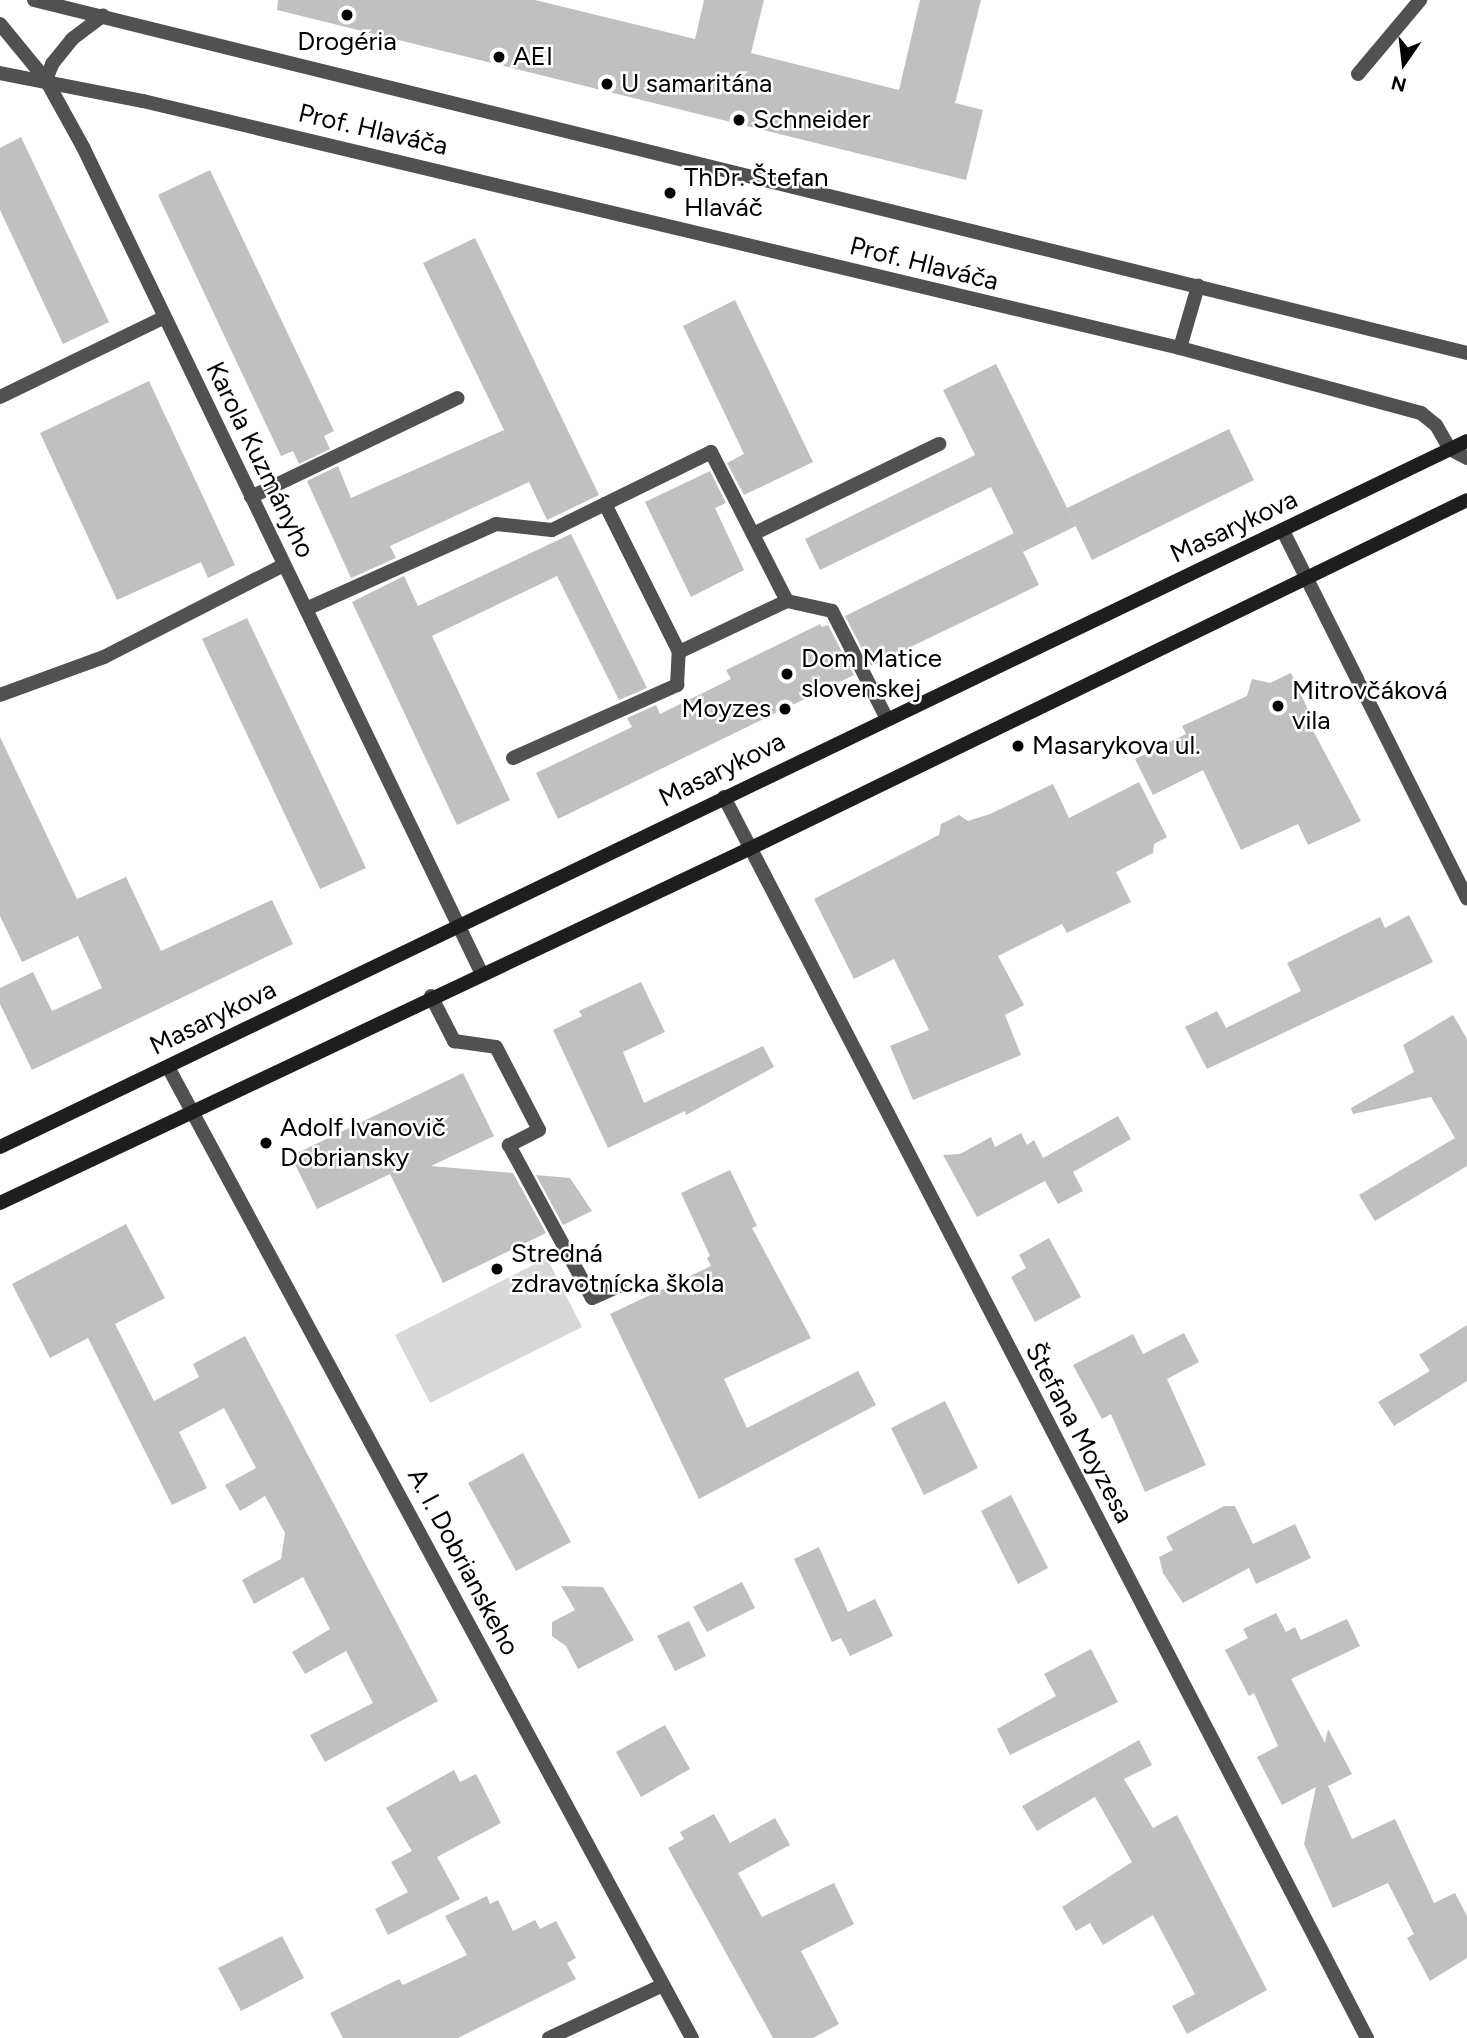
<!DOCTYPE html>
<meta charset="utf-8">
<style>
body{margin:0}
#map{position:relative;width:1467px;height:2038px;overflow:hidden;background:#fff;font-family:Figtree,sans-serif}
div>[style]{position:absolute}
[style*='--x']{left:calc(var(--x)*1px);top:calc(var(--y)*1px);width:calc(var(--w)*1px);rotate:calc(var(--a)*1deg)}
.green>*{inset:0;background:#d8d8d8}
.building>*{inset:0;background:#c0c0c0}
.lane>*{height:14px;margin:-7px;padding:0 7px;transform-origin:7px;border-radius:7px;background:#515151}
.street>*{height:14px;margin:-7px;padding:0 7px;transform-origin:7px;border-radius:7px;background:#515151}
.secondary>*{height:14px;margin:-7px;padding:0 7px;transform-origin:7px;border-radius:7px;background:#1e1e1e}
.dots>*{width:19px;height:19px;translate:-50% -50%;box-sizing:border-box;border:4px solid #fff;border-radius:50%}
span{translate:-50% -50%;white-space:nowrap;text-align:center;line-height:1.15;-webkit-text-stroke:5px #fff;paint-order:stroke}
.poi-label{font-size:26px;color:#000}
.left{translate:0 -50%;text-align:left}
.right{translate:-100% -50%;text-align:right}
.street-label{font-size:26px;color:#000}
.north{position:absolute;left:1369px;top:28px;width:70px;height:70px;-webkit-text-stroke:5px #fff;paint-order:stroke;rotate:194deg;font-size:19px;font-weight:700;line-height:28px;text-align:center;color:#000}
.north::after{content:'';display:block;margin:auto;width:24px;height:32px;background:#000;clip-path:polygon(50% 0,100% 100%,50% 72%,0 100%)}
</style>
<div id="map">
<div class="green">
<i style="clip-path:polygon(547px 1258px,582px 1327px,430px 1403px,395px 1335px)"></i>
</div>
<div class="building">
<i style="clip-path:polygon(278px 0,535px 0,695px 39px,704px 0,764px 0,751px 53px,899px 90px,920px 0,981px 0,955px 103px,983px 110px,966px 180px,277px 10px)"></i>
<i style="clip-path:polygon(21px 137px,109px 322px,63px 344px,0 210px,0 148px)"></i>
<i style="clip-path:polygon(210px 170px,334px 431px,324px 436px,330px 449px,299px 464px,293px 451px,281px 456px,158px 195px)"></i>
<i style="clip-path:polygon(475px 238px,599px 495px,547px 520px,529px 482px,390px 546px,396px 558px,351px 578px,307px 481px,338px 466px,351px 498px,504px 430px,423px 263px)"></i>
<i style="clip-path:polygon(735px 300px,813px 462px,744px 495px,727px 463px,744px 454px,683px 326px)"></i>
<i style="clip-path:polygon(996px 364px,1076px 526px,1023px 552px,991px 487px,820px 570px,805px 539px,975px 455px,943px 390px)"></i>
<i style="clip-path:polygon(149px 381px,235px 565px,208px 578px,201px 562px,117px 600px,40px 433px)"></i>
<i style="clip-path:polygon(1229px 429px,1254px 480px,1092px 560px,1067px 508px)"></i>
<i style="clip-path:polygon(710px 471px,726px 503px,715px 508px,744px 570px,691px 597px,645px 502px)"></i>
<i style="clip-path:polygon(1014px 533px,1039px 585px,871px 666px,845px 616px)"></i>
<i style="clip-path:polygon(571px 534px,647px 688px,619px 700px,557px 576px,432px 636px,510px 800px,457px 825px,352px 602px,404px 576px,418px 606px)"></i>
<i style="clip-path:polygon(247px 618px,366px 868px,320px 889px,202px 639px)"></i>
<i style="clip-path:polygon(820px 624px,822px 627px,828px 625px,854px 675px,558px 819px,536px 773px,632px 727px,627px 718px,656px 705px,660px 714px,731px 679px,726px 670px)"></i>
<i style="clip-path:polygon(1291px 673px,1312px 718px,1308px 721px,1361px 821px,1308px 845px,1298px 824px,1241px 850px,1203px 770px,1153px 795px,1135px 759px,1186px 734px,1182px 726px,1247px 696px,1252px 679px,1270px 683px)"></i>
<i style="clip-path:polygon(0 737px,77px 899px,126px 877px,161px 951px,272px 900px,293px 944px,32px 1070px,0 1004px,0 988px,33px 972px,52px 1011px,102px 988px,78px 936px,22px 962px,0 916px)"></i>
<i style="clip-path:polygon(1139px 782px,1167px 837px,1154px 844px,1153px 853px,1116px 872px,1131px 902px,1067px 933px,1062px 924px,998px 956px,1024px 1005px,1005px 1015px,1021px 1055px,913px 1100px,890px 1046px,929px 1030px,894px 959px,854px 979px,814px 899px,939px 835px,941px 824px,959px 815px,968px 821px,990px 814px,1053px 784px,1069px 818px)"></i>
<i style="clip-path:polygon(1409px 915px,1433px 962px,1207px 1069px,1185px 1027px,1217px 1011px,1226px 1028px,1301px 991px,1287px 963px,1380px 917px,1385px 928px)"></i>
<i style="clip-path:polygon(641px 982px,665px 1032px,623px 1052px,644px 1103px,763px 1046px,774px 1067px,686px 1115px,685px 1111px,608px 1148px,553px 1030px,582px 1016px,579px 1011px)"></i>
<i style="clip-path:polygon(1453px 1015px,1467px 1039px,1467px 1166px,1375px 1221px,1359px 1195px,1455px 1138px,1431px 1097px,1353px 1114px,1351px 1108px,1414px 1072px,1403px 1045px)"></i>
<i style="clip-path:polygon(463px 1073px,494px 1136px,431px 1166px,513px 1173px,546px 1233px,443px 1283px,390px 1174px,317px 1209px,291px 1156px)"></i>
<i style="clip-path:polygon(1118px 1116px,1131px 1139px,1073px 1172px,1083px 1191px,1058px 1204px,1045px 1181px,977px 1217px,943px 1155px,960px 1154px,991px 1137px,995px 1147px,1021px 1133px,1027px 1145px,1034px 1140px,1043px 1158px)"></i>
<i style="clip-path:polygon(730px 1170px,757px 1226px,752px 1228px,811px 1338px,724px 1379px,747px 1428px,858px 1371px,876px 1405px,699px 1499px,610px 1314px,711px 1266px,707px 1258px,710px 1256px,681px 1193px)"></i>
<i style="clip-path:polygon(536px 1175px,570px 1178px,592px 1211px,563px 1225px)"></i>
<i style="clip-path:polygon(126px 1224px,165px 1298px,115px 1324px,154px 1401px,199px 1377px,193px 1364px,245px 1336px,438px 1701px,325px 1762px,310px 1735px,373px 1703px,346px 1651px,305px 1674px,292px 1652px,330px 1629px,303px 1577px,254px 1604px,242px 1580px,281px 1559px,285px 1533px,265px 1496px,240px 1511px,225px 1485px,256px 1468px,224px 1408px,179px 1432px,207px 1488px,172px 1505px,88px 1338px,50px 1358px,12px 1284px)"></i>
<i style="clip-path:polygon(1049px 1238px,1081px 1297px,1035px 1322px,1011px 1277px,1026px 1268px,1019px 1255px)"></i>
<i style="clip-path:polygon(1467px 1325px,1467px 1381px,1394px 1426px,1378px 1402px,1430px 1371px,1419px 1355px)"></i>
<i style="clip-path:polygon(1184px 1333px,1199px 1362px,1167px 1379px,1206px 1465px,1145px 1492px,1111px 1414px,1102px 1419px,1073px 1365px,1133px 1334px,1143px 1354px)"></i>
<i style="clip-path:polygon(945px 1401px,978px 1468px,924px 1495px,891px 1428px)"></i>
<i style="clip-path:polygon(523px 1453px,571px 1542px,516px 1571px,468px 1483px)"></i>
<i style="clip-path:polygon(1011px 1495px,1048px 1568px,1018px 1584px,981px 1511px)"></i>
<i style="clip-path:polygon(1224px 1506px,1235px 1506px,1253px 1544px,1295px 1524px,1311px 1558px,1256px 1584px,1249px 1568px,1183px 1603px,1163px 1573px,1159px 1557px,1173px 1550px,1166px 1537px)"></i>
<i style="clip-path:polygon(819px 1547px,848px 1612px,875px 1599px,893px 1636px,850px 1656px,841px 1638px,832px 1642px,794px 1559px)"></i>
<i style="clip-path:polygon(742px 1582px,755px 1608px,707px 1632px,693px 1607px)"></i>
<i style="clip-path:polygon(561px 1586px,603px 1587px,634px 1640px,578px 1669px,566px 1646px,552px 1636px,552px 1622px,575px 1610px)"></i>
<i style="clip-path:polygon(1276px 1613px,1286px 1632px,1295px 1627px,1301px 1640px,1347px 1619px,1360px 1646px,1291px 1679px,1325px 1743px,1328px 1729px,1352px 1774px,1328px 1786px,1352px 1839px,1395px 1819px,1434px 1903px,1455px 1893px,1467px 1916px,1467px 1958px,1430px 1981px,1407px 1938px,1414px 1934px,1388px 1883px,1333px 1908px,1304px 1844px,1316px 1787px,1282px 1805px,1257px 1757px,1278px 1746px,1254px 1693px,1249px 1696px,1225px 1650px,1248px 1638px,1243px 1629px)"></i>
<i style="clip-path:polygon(689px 1621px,706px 1656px,675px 1671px,657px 1636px)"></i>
<i style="clip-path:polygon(1091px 1649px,1118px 1702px,1010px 1755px,997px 1729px,1056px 1696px,1044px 1674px)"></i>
<i style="clip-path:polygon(665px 1725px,690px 1769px,641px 1797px,616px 1752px)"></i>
<i style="clip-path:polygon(1139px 1740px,1152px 1765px,1124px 1779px,1153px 1828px,1177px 1815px,1267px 1990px,1187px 2034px,1172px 2006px,1195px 1994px,1153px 1915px,1103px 1945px,1090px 1923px,1076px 1931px,1062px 1907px,1132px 1862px,1095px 1797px,1037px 1831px,1022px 1806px)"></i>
<i style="clip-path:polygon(454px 1770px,460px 1782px,476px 1774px,501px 1823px,437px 1857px,460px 1899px,388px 1935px,375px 1909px,408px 1892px,391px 1862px,412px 1851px,386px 1808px)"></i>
<i style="clip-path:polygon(714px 1814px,730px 1843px,775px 1818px,790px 1845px,738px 1873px,762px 1917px,834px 1883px,854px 1924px,801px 1951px,839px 2024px,813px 2038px,773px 2038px,668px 1848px,684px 1839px,680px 1832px)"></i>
<i style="clip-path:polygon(487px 1896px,490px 1904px,498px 1900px,513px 1931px,535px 1920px,540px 1929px,556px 1921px,576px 1958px,567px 1963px,576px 1979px,458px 2038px,343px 2038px,330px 2013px,399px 1979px,403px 1985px,467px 1955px,445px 1916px)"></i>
<i style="clip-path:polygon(282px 1936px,304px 1978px,241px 2011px,218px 1968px)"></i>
</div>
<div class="lane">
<i style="--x:1358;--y:74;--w:97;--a:-50"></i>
<i style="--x:0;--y:397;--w:181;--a:-25.9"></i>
<i style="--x:251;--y:497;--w:229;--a:-25.6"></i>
<i style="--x:605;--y:504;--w:165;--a:63.4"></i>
<i style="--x:679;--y:652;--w:119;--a:-25.3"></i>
<i style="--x:753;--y:534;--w:207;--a:-25.8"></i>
<i style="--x:306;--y:609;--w:208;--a:-24.1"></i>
<i style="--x:496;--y:524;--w:56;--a:6.1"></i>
<i style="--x:552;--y:530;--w:177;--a:-26.1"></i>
<i style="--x:711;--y:452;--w:167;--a:63"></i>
<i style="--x:787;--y:601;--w:46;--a:12.5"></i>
<i style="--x:832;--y:611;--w:121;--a:63"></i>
<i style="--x:0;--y:695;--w:111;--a:-20.1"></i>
<i style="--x:104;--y:657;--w:202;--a:-27.1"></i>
<i style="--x:513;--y:758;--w:180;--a:-24"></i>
<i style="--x:677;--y:685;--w:33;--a:-87"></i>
<i style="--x:431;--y:996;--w:51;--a:62.9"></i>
<i style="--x:454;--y:1041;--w:42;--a:8.1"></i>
<i style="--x:496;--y:1047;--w:93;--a:62.6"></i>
<i style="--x:539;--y:1130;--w:34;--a:153"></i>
<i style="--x:509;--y:1145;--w:174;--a:61.5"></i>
<i style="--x:592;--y:1298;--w:30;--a:-24"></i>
</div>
<div class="street">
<i style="--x:34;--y:0;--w:1476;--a:13.84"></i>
<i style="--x:0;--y:24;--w:72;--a:50.6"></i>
<i style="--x:46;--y:80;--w:77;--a:61.1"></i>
<i style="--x:83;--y:147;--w:916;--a:64.25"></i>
<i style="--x:0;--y:73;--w:146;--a:11.1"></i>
<i style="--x:143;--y:101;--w:1066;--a:13.4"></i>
<i style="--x:1180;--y:348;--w:250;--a:15.1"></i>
<i style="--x:1421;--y:413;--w:19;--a:39"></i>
<i style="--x:1436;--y:425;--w:28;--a:60"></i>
<i style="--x:1450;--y:449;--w:19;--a:28"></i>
<i style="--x:46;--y:80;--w:17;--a:-69"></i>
<i style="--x:52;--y:64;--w:32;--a:-51"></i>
<i style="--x:72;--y:39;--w:39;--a:-37"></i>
<i style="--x:1180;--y:348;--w:65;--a:-73.8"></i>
<i style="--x:1283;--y:531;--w:411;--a:63.4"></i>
<i style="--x:724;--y:797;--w:1398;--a:62.61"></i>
<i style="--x:168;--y:1067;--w:1103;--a:61.65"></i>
<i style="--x:549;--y:2038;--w:126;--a:-24.9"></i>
</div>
<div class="secondary">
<i style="--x:0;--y:1147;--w:1628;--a:-25.7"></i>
<i style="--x:0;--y:1203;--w:828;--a:-25.3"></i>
<i style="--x:749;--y:849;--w:798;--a:-25.92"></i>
</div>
<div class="dots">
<i style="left:347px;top:15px;background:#000"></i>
<i style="left:499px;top:57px;background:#000"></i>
<i style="left:607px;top:84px;background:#000"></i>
<i style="left:739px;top:120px;background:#000"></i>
<i style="left:670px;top:193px;background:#000"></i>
<i style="left:787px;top:674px;background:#000"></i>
<i style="left:1278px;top:706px;background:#000"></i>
<i style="left:785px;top:709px;background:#000"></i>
<i style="left:1018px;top:746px;background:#000"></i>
<i style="left:266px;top:1143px;background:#000"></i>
<i style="left:497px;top:1269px;background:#000"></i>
</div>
<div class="poi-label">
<span style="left:347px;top:42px">Drogéria</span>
<span class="left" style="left:513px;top:57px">AEI</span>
<span class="left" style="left:621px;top:84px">U samaritána</span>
<span class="left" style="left:753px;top:120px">Schneider</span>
<span class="left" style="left:684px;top:193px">ThDr. Štefan<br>Hlaváč</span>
<span class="left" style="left:801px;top:674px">Dom Matice<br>slovenskej</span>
<span class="left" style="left:1292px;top:706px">Mitrovčáková<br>vila</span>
<span class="right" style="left:771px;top:709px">Moyzes</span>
<span class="left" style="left:1032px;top:746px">Masarykova ul.</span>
<span class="left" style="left:280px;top:1143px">Adolf Ivanovič<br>Dobriansky</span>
<span class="left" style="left:511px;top:1269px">Stredná<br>zdravotnícka škola</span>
</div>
<div class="street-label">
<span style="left:373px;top:130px;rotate:13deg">Prof. Hlaváča</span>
<span style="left:924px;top:264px;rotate:14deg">Prof. Hlaváča</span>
<span style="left:260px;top:460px;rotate:64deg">Karola Kuzmányho</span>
<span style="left:1234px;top:527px;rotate:-25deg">Masarykova</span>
<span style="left:722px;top:770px;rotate:-26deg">Masarykova</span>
<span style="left:213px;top:1018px;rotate:-26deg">Masarykova</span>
<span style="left:1079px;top:1433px;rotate:62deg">Štefana Moyzesa</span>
<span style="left:463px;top:1562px;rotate:62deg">A. I. Dobrianskeho</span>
</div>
<div class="north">N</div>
</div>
